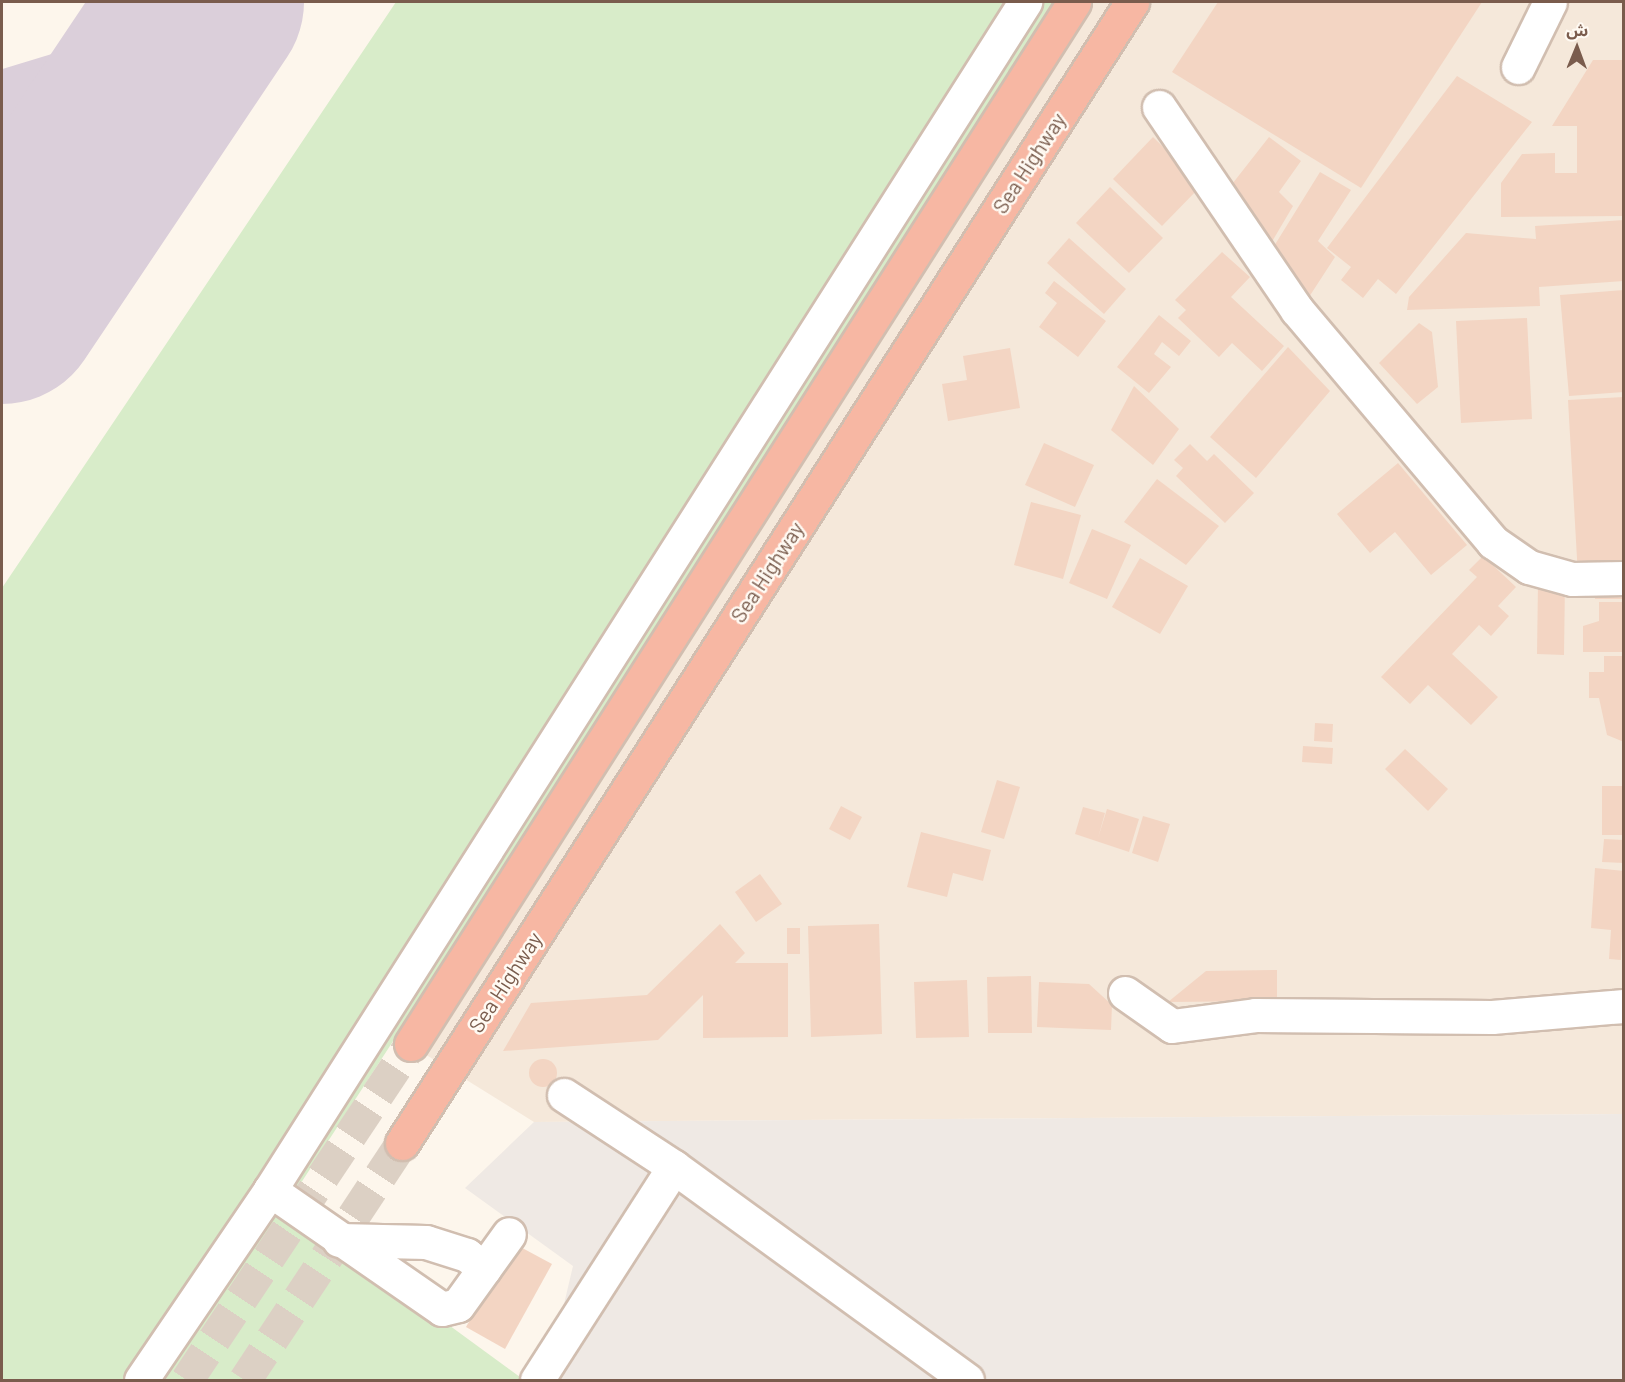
<!DOCTYPE html>
<meta charset="utf-8">
<style>
body{margin:0}
#map{position:relative;width:1625px;height:1382px;overflow:hidden;background:#fdf6ec;font-family:Barlow,"Noto Sans Arabic",sans-serif}
div>[style]{position:absolute}
[style*='--x']{left:calc(var(--x)*1px);top:calc(var(--y)*1px);width:calc(var(--w)*1px);rotate:calc(var(--a)*1deg)}
.residential>*{inset:0;background:#f5e8da}
.industrial>*{inset:0;background:#efe9e4}
.green>*{inset:0;background:#d8ecc9}
.taxiway>*{height:80px;margin:-40px;padding:0 40px;transform-origin:40px;border-radius:40px;background:#dbcfda}
.runway>*{height:198px;margin:-99px;padding:0 99px;transform-origin:99px;border-radius:99px;background:#dbcfda}
.building>*{inset:0;background:#f3d5c3}
.round{border-radius:50%}
.highway-tunnel>*{height:33px;margin-top:-16.5px;transform-origin:0;background:repeating-linear-gradient(90deg,#dcd0c4 0 33px,transparent 0 49px)}
.roads{filter:drop-shadow(2px 0 #d1beb0) drop-shadow(-2px 0 #d1beb0) drop-shadow(0 2px #d1beb0) drop-shadow(0 -2px #d1beb0)}
.minor>*{height:33px;margin:-16.5px;padding:0 16.5px;transform-origin:16.5px;border-radius:16.5px;background:#fff}
.highway>*{height:33px;margin:-16.5px;padding:0 16.5px;transform-origin:16.5px;border-radius:16.5px;background:#f7b7a3}
span{translate:-50% -50%;white-space:nowrap;text-align:center;line-height:1.15;-webkit-text-stroke:5px #fffaf3;paint-order:stroke}
.street-label{font-size:21px;color:#7a5c4d}
.frame{position:absolute;inset:0;border:3px solid #7a5c4d;pointer-events:none}
.north{position:absolute;left:1547px;top:18px;width:60px;height:60px;-webkit-text-stroke:4px #fffaf3;paint-order:stroke;rotate:1deg;font-size:16px;font-weight:700;line-height:24px;text-align:center;color:#7a5c4d}
.north::after{content:'';display:block;margin:auto;width:21px;height:27px;background:#7a5c4d;clip-path:polygon(50% 0,100% 100%,50% 72%,0 100%)}
</style>
<div id="map">
<div class="residential">
<i style="clip-path:polygon(1045px 2px,1623px 2px,1623px 1114px,534px 1122px,391px 1033px)"></i>
</div>
<div class="industrial">
<i style="clip-path:polygon(1623px 1114px,1623px 1380px,546px 1380px,573px 1266px,465px 1188px,534px 1122px)"></i>
</div>
<div class="green">
<i style="clip-path:polygon(396px 2px,1068px 2px,286px 1206px,524px 1380px,2px 1380px,2px 588px)"></i>
</div>
<div class="taxiway">
<i style="--x:2;--y:111;--w:78;--a:-17"></i>
<i style="--x:77;--y:88;--w:101;--a:-29.6"></i>
<i style="--x:165;--y:38;--w:47;--a:-50.2"></i>
</div>
<div class="runway">
<i style="--x:2;--y:305;--w:365;--a:-56.2"></i>
</div>
<div class="building">
<i style="clip-path:polygon(1218px 2px,1482px 2px,1361px 188px,1172px 72px)"></i>
<i style="clip-path:polygon(1593px 60px,1624px 60px,1624px 216px,1501px 217px,1501px 183px,1522px 154px,1555px 153px,1555px 173px,1577px 173px,1577px 126px,1552px 126px)"></i>
<i style="clip-path:polygon(1457px 76px,1532px 122px,1396px 294px,1378px 279px,1363px 298px,1341px 280px,1351px 267px,1327px 248px)"></i>
<i style="clip-path:polygon(1153px 137px,1202px 185px,1162px 226px,1113px 179px)"></i>
<i style="clip-path:polygon(1269px 137px,1301px 161px,1279px 192px,1293px 206px,1270px 245px,1229px 188px)"></i>
<i style="clip-path:polygon(1320px 172px,1351px 190px,1318px 241px,1335px 257px,1309px 297px,1271px 251px)"></i>
<i style="clip-path:polygon(1110px 187px,1163px 238px,1129px 273px,1076px 223px)"></i>
<i style="clip-path:polygon(1624px 220px,1624px 281px,1539px 287px,1540px 306px,1407px 310px,1409px 297px,1466px 233px,1536px 239px,1535px 226px)"></i>
<i style="clip-path:polygon(1069px 238px,1126px 289px,1104px 314px,1047px 263px)"></i>
<i style="clip-path:polygon(1222px 252px,1250px 277px,1231px 297px,1284px 346px,1262px 371px,1232px 343px,1219px 357px,1178px 318px,1186px 310px,1175px 300px)"></i>
<i style="clip-path:polygon(1054px 281px,1106px 321px,1078px 357px,1039px 327px,1057px 303px,1045px 293px)"></i>
<i style="clip-path:polygon(1624px 290px,1624px 392px,1569px 396px,1560px 295px)"></i>
<i style="clip-path:polygon(1159px 315px,1191px 341px,1179px 356px,1162px 342px,1154px 354px,1171px 367px,1149px 393px,1117px 367px)"></i>
<i style="clip-path:polygon(1527px 318px,1532px 419px,1461px 423px,1456px 321px)"></i>
<i style="clip-path:polygon(1419px 323px,1432px 332px,1438px 387px,1417px 404px,1379px 363px)"></i>
<i style="clip-path:polygon(1288px 347px,1330px 391px,1256px 478px,1210px 437px)"></i>
<i style="clip-path:polygon(1010px 348px,1020px 408px,948px 421px,942px 384px,967px 380px,963px 356px)"></i>
<i style="clip-path:polygon(1134px 386px,1179px 429px,1153px 465px,1111px 430px)"></i>
<i style="clip-path:polygon(1624px 397px,1624px 573px,1578px 576px,1568px 400px)"></i>
<i style="clip-path:polygon(1044px 443px,1094px 465px,1075px 507px,1025px 485px)"></i>
<i style="clip-path:polygon(1190px 444px,1207px 461px,1214px 454px,1254px 493px,1225px 523px,1176px 476px,1183px 468px,1174px 460px)"></i>
<i style="clip-path:polygon(1398px 463px,1467px 545px,1431px 575px,1395px 532px,1370px 553px,1337px 514px)"></i>
<i style="clip-path:polygon(1157px 479px,1219px 526px,1186px 565px,1124px 522px)"></i>
<i style="clip-path:polygon(1031px 502px,1081px 515px,1063px 579px,1014px 565px)"></i>
<i style="clip-path:polygon(1092px 529px,1131px 545px,1107px 599px,1069px 583px)"></i>
<i style="clip-path:polygon(1483px 556px,1516px 587px,1498px 606px,1509px 616px,1491px 636px,1479px 625px,1452px 654px,1498px 697px,1471px 725px,1428px 685px,1410px 704px,1381px 677px,1477px 577px,1469px 570px)"></i>
<i style="clip-path:polygon(1140px 558px,1188px 586px,1160px 634px,1112px 607px)"></i>
<i style="clip-path:polygon(1624px 580px,1624px 599px,1595px 599px,1595px 590px)"></i>
<i style="clip-path:polygon(1538px 582px,1565px 582px,1564px 655px,1537px 654px)"></i>
<i style="clip-path:polygon(1599px 602px,1624px 602px,1624px 652px,1583px 652px,1583px 626px,1599px 621px)"></i>
<i style="clip-path:polygon(1604px 656px,1624px 656px,1624px 742px,1607px 735px,1599px 698px,1589px 698px,1589px 672px,1604px 672px)"></i>
<i style="clip-path:polygon(1315px 723px,1333px 724px,1332px 742px,1314px 741px)"></i>
<i style="clip-path:polygon(1303px 746px,1333px 748px,1332px 764px,1302px 762px)"></i>
<i style="clip-path:polygon(1405px 749px,1448px 789px,1428px 811px,1385px 769px)"></i>
<i style="clip-path:polygon(997px 780px,1020px 787px,1004px 839px,981px 832px)"></i>
<i style="clip-path:polygon(1602px 786px,1624px 786px,1624px 835px,1602px 835px)"></i>
<i style="clip-path:polygon(841px 806px,862px 817px,850px 840px,829px 829px)"></i>
<i style="clip-path:polygon(1083px 807px,1105px 813px,1098px 838px,1107px 809px,1139px 819px,1129px 852px,1075px 834px)"></i>
<i style="clip-path:polygon(1143px 816px,1170px 824px,1158px 862px,1132px 853px)"></i>
<i style="clip-path:polygon(921px 832px,991px 850px,983px 881px,953px 873px,947px 897px,907px 887px)"></i>
<i style="clip-path:polygon(1604px 839px,1624px 840px,1624px 863px,1602px 862px)"></i>
<i style="clip-path:polygon(1595px 868px,1624px 871px,1621px 960px,1609px 959px,1611px 930px,1591px 928px)"></i>
<i style="clip-path:polygon(760px 874px,782px 904px,756px 922px,735px 892px)"></i>
<i style="clip-path:polygon(720px 924px,745px 953px,735px 963px,788px 963px,788px 1037px,703px 1038px,703px 995px,658px 1040px,503px 1051px,531px 1003px,647px 995px)"></i>
<i style="clip-path:polygon(879px 924px,882px 1034px,811px 1037px,808px 926px)"></i>
<i style="clip-path:polygon(787px 928px,800px 928px,800px 954px,787px 954px)"></i>
<i style="clip-path:polygon(1277px 970px,1277px 1001px,1168px 1002px,1206px 971px)"></i>
<i style="clip-path:polygon(1031px 976px,1032px 1033px,988px 1033px,987px 977px)"></i>
<i style="clip-path:polygon(967px 980px,969px 1037px,916px 1038px,914px 982px)"></i>
<i style="clip-path:polygon(1039px 982px,1089px 984px,1112px 1005px,1111px 1030px,1037px 1027px)"></i>
<i class="round" style="left:529px;top:1059px;width:28px;height:28px"></i>
<i style="clip-path:polygon(513px 1243px,552px 1264px,505px 1349px,466px 1327px)"></i>
</div>
<div class="highway-tunnel">
<i style="--x:187;--y:1380;--w:404;--a:-56.3"></i>
<i style="--x:245;--y:1380;--w:284;--a:-56.5"></i>
</div>
<div class="roads">
<div class="minor">
<i style="--x:1518;--y:67;--w:72;--a:-63.8"></i>
<i style="--x:1159;--y:107;--w:245;--a:55.8"></i>
<i style="--x:1297;--y:310;--w:304;--a:49.8"></i>
<i style="--x:1493;--y:542;--w:44;--a:34.8"></i>
<i style="--x:1529;--y:567;--w:45;--a:15.6"></i>
<i style="--x:1572;--y:579;--w:52;--a:-1.1"></i>
<i style="--x:1125;--y:993;--w:57;--a:35.1"></i>
<i style="--x:1172;--y:1026;--w:84;--a:-7.5"></i>
<i style="--x:1255;--y:1015;--w:237;--a:0.5"></i>
<i style="--x:1492;--y:1017;--w:132;--a:-4.8"></i>
<i style="--x:564;--y:1095;--w:131;--a:33.2"></i>
<i style="--x:674;--y:1167;--w:362;--a:36"></i>
<i style="--x:270;--y:1190;--w:209;--a:34.7"></i>
<i style="--x:442;--y:1309;--w:16;--a:-14"></i>
<i style="--x:458;--y:1305;--w:87;--a:-54.3"></i>
<i style="--x:339;--y:1240;--w:87;--a:1.3"></i>
<i style="--x:426;--y:1242;--w:43;--a:17.6"></i>
<i style="--x:467;--y:1255;--w:22;--a:39"></i>
<i style="--x:141;--y:1380;--w:230;--a:-55.8"></i>
<i style="--x:270;--y:1190;--w:1408;--a:-57.56"></i>
<i style="--x:537;--y:1380;--w:253;--a:-57.3"></i>
</div>
<div class="highway">
<i style="--x:411;--y:1044;--w:1235;--a:-57.53"></i>
<i style="--x:402;--y:1143;--w:1355;--a:-57.39"></i>
</div>
</div>
<div class="street-label">
<span style="left:1029px;top:163px;rotate:-57deg">Sea Highway</span>
<span style="left:767px;top:572px;rotate:-57deg">Sea Highway</span>
<span style="left:505px;top:982px;rotate:-57deg">Sea Highway</span>
</div>
<div class="frame"></div>
<div class="north">ش</div>
</div>
